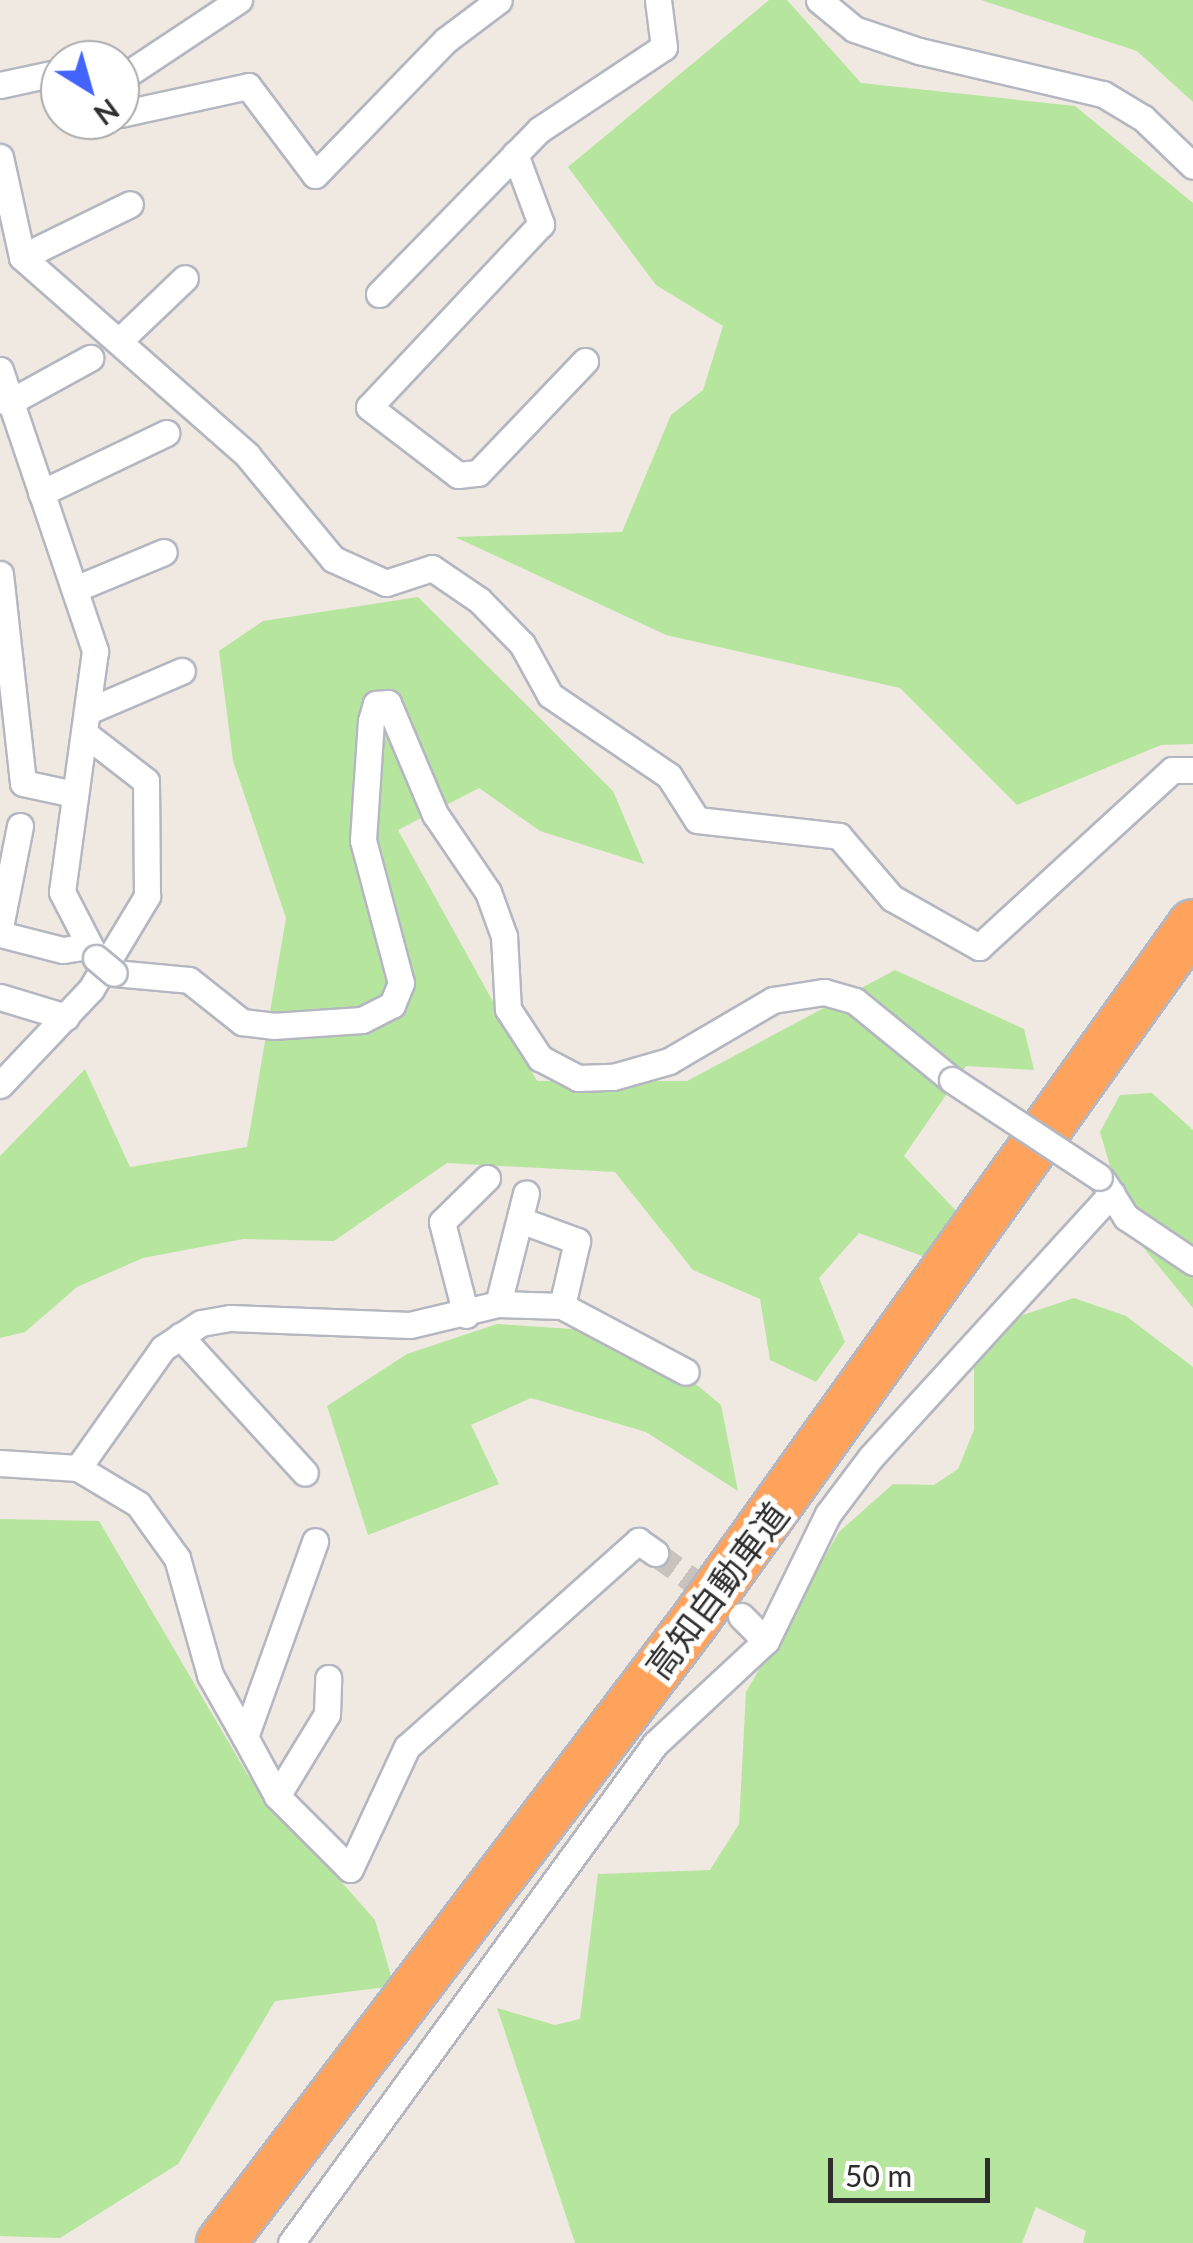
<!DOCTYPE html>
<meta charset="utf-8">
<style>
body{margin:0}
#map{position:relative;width:1193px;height:2243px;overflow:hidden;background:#efe9e1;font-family:Lato,"Noto Sans JP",sans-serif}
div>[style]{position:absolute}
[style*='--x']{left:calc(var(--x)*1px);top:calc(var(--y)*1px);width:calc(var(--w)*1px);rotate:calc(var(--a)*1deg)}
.green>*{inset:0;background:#b6e59e}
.minor-tunnel>*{height:25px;margin-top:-12.5px;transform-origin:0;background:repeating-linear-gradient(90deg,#c8c4bd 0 25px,transparent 0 37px)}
.roads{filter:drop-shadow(2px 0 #b4b7c1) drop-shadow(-2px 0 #b4b7c1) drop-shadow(0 2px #b4b7c1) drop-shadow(0 -2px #b4b7c1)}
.minor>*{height:25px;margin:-12.5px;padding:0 12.5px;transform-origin:12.5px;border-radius:12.5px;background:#fff}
.motorway>*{height:48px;margin:-24px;padding:0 24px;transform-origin:24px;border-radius:24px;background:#ffa35c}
.bridges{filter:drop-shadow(2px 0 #b4b7c1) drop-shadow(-2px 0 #b4b7c1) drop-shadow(0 2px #b4b7c1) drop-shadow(0 -2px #b4b7c1)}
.minor-bridge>*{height:25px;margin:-12.5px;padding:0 12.5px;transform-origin:12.5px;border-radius:12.5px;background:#fff}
span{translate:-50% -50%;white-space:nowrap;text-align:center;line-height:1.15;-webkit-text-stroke:10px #fff;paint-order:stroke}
.street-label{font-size:35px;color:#2e2e2e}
.north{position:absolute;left:40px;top:40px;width:100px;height:100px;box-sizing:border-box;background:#fff;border:2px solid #ababab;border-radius:50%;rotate:143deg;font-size:28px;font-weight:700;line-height:40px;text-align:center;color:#2e2e2e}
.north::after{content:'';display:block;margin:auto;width:35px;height:45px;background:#4264fb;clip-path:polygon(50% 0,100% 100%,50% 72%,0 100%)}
.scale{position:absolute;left:828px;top:2158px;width:162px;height:45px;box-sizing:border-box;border:5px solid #2e2e2e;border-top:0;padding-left:12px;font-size:30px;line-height:35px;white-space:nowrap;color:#2e2e2e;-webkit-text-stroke:8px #fff;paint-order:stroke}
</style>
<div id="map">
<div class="green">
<i style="clip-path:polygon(769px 0,787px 0,861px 83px,1075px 106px,1193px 203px,1193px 744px,1161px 745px,1017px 805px,900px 688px,666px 635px,455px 537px,622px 532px,671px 415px,703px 390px,723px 326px,656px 285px,568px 167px)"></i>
<i style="clip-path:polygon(981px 0,1193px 0,1193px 102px,1137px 51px)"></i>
<i style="clip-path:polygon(418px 597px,613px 791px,644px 864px,540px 831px,479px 788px,398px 830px,537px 1081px,687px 1081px,895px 970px,1024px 1029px,1034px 1070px,966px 1066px,904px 1156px,960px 1215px,936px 1261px,859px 1233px,819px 1278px,845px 1342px,816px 1382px,770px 1360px,760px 1299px,693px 1270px,615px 1172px,447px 1163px,334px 1241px,243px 1239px,143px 1258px,77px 1287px,25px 1332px,0 1338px,0 1156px,85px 1069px,130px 1167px,247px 1147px,286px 918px,233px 761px,219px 651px,263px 621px)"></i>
<i style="clip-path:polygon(1152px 1093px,1193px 1130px,1193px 1308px,1129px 1230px,1100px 1132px,1120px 1095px)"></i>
<i style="clip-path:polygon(1074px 1298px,1126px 1316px,1193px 1367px,1193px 2243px,1083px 2243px,1086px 2231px,1036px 2207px,1022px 2243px,575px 2243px,497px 2008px,555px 2025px,580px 2019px,598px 1874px,710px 1870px,739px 1824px,746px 1692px,839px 1532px,893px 1484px,934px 1485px,958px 1469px,974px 1430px,974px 1349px,1005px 1321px)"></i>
<i style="clip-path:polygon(497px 1324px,634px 1333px,721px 1405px,738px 1491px,646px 1432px,531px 1398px,471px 1425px,499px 1484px,368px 1535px,327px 1406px,407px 1354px)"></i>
<i style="clip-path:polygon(0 1519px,99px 1521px,249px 1777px,375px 1920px,394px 1986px,275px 2001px,178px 2164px,60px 2238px,0 2236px)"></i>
</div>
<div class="minor-tunnel">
<i style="--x:655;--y:1553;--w:80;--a:35.9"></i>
</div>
<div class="roads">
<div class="minor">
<i style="--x:819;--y:0;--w:45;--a:39.6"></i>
<i style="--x:854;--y:29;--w:69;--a:18.7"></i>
<i style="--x:919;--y:51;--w:189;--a:13.2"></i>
<i style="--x:1103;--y:94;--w:47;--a:31"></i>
<i style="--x:1143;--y:118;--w:69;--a:43.8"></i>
<i style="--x:120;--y:79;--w:143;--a:-33.6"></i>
<i style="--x:0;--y:85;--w:61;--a:-12.2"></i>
<i style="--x:120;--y:114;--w:131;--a:-12.3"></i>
<i style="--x:248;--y:86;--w:111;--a:53"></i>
<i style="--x:315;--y:175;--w:188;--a:-45.9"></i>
<i style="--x:446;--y:40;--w:66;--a:-37"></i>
<i style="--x:515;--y:154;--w:75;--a:69.6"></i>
<i style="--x:541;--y:224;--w:251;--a:133.2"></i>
<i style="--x:369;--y:407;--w:112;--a:37.4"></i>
<i style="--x:458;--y:475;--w:20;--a:-6"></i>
<i style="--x:478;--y:473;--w:155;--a:-46.3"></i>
<i style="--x:0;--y:157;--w:102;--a:77.6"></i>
<i style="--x:22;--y:257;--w:300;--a:41.3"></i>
<i style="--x:247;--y:455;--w:135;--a:50.4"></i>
<i style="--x:333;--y:559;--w:58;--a:24.4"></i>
<i style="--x:386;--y:583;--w:48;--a:-18.1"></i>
<i style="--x:432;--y:568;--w:57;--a:34.2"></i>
<i style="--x:479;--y:600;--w:62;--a:45.7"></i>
<i style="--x:522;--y:644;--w:58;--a:61.2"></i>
<i style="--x:550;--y:695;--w:144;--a:34.2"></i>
<i style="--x:669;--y:776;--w:52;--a:57.5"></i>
<i style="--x:697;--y:820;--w:143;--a:6.4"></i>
<i style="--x:839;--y:836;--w:82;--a:49.5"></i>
<i style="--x:892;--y:898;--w:100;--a:29.4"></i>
<i style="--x:979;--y:947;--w:262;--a:-42.5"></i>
<i style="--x:1172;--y:770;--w:21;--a:0"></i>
<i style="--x:22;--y:257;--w:120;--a:-26.1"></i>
<i style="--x:379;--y:294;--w:229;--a:-45.7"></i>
<i style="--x:539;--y:130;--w:150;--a:-33.6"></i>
<i style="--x:664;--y:47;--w:47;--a:-97.3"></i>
<i style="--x:119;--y:341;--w:91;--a:-43.7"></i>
<i style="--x:0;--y:370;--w:297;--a:71.3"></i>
<i style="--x:95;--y:651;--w:243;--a:97.8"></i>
<i style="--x:62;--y:892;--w:74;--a:62.7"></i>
<i style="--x:8;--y:403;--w:94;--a:-28.8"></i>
<i style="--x:41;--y:493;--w:139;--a:-25.6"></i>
<i style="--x:0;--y:574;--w:210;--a:83.7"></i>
<i style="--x:23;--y:783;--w:52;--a:12.2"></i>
<i style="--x:75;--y:589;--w:96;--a:-22.6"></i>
<i style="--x:88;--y:711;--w:102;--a:-23.1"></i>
<i style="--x:0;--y:927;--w:103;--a:-78.8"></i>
<i style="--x:0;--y:934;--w:65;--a:14.3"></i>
<i style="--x:63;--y:950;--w:25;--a:-9"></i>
<i style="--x:114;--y:973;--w:75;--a:5.3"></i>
<i style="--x:189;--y:980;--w:68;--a:38.4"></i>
<i style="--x:242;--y:1022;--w:31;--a:7"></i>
<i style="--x:273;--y:1026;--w:89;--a:-3.9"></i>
<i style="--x:362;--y:1020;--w:34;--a:-27"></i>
<i style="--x:392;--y:1005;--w:24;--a:-68"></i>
<i style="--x:401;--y:983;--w:148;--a:-104.9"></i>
<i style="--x:363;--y:840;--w:119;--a:-86.2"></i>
<i style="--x:371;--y:721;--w:18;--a:-74"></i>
<i style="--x:376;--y:704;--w:12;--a:-5"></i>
<i style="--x:388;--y:703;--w:121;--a:67.1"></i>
<i style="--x:435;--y:814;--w:94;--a:55.8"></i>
<i style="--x:488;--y:892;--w:47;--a:70"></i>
<i style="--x:504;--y:936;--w:73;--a:86.9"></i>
<i style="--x:508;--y:1009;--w:59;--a:56.9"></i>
<i style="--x:540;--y:1058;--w:43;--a:27.8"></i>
<i style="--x:578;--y:1078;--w:35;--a:-2"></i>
<i style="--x:613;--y:1077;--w:58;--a:-15.9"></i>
<i style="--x:669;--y:1061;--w:121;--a:-30.4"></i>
<i style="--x:773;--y:1000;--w:52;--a:-8.9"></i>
<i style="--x:824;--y:992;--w:32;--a:16"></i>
<i style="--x:855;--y:1001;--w:125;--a:39.2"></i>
<i style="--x:0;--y:997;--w:69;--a:16.9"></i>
<i style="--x:0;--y:1085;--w:132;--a:-46.5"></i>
<i style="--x:91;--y:989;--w:109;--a:-58.9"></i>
<i style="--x:147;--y:896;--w:115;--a:-90.5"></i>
<i style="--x:146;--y:781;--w:73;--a:-142.2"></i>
<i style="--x:1103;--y:1181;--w:43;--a:57.4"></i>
<i style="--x:1126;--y:1217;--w:81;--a:33.9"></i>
<i style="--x:520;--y:1220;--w:61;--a:20.2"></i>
<i style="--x:577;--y:1241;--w:67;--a:103"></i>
<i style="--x:498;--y:1304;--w:114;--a:-75.8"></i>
<i style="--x:466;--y:1315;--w:96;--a:-104.5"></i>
<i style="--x:442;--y:1222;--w:63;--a:-44.4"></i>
<i style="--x:180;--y:1336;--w:185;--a:47.6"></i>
<i style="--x:0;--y:1463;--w:78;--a:3.7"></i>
<i style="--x:78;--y:1468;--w:147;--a:-54.7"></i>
<i style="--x:163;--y:1348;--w:45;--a:-33.3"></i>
<i style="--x:201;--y:1323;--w:29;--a:-10"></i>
<i style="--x:230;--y:1318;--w:180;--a:2.2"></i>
<i style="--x:410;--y:1325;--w:90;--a:-13.4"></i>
<i style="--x:498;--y:1304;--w:64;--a:1.8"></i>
<i style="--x:562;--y:1306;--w:140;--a:28"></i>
<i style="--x:78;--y:1468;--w:70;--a:31"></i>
<i style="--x:138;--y:1504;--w:67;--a:54.2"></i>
<i style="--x:177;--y:1558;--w:122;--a:74.2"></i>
<i style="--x:210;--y:1675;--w:71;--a:60.6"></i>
<i style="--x:245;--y:1737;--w:67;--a:61.5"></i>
<i style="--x:277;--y:1796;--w:103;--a:45"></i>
<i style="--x:350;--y:1869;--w:135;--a:-65"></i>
<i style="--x:407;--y:1747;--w:310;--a:-41.7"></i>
<i style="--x:638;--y:1541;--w:21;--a:35"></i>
<i style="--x:741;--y:1616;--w:35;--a:45"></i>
<i style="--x:245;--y:1737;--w:208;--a:-70.3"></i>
<i style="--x:277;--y:1796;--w:96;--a:-58.6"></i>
<i style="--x:327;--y:1714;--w:36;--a:-88"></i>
<i style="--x:291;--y:2243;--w:618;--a:-53.89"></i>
<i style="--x:655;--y:1744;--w:151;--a:-42.9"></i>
<i style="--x:766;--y:1641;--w:141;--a:-64"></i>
<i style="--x:828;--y:1514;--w:71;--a:-53"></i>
<i style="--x:871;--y:1457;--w:357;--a:-47.6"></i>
</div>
<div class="motorway">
<i style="--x:221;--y:2243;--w:779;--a:-52.72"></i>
<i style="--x:693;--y:1623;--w:859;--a:-54.42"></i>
</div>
</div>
<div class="bridges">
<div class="minor-bridge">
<i style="--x:96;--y:958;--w:23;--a:40"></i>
<i style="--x:952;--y:1080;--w:176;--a:33.4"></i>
</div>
</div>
<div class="street-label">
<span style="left:716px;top:1590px;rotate:-53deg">高知自動車道</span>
</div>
<div class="north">N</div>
<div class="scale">50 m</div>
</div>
